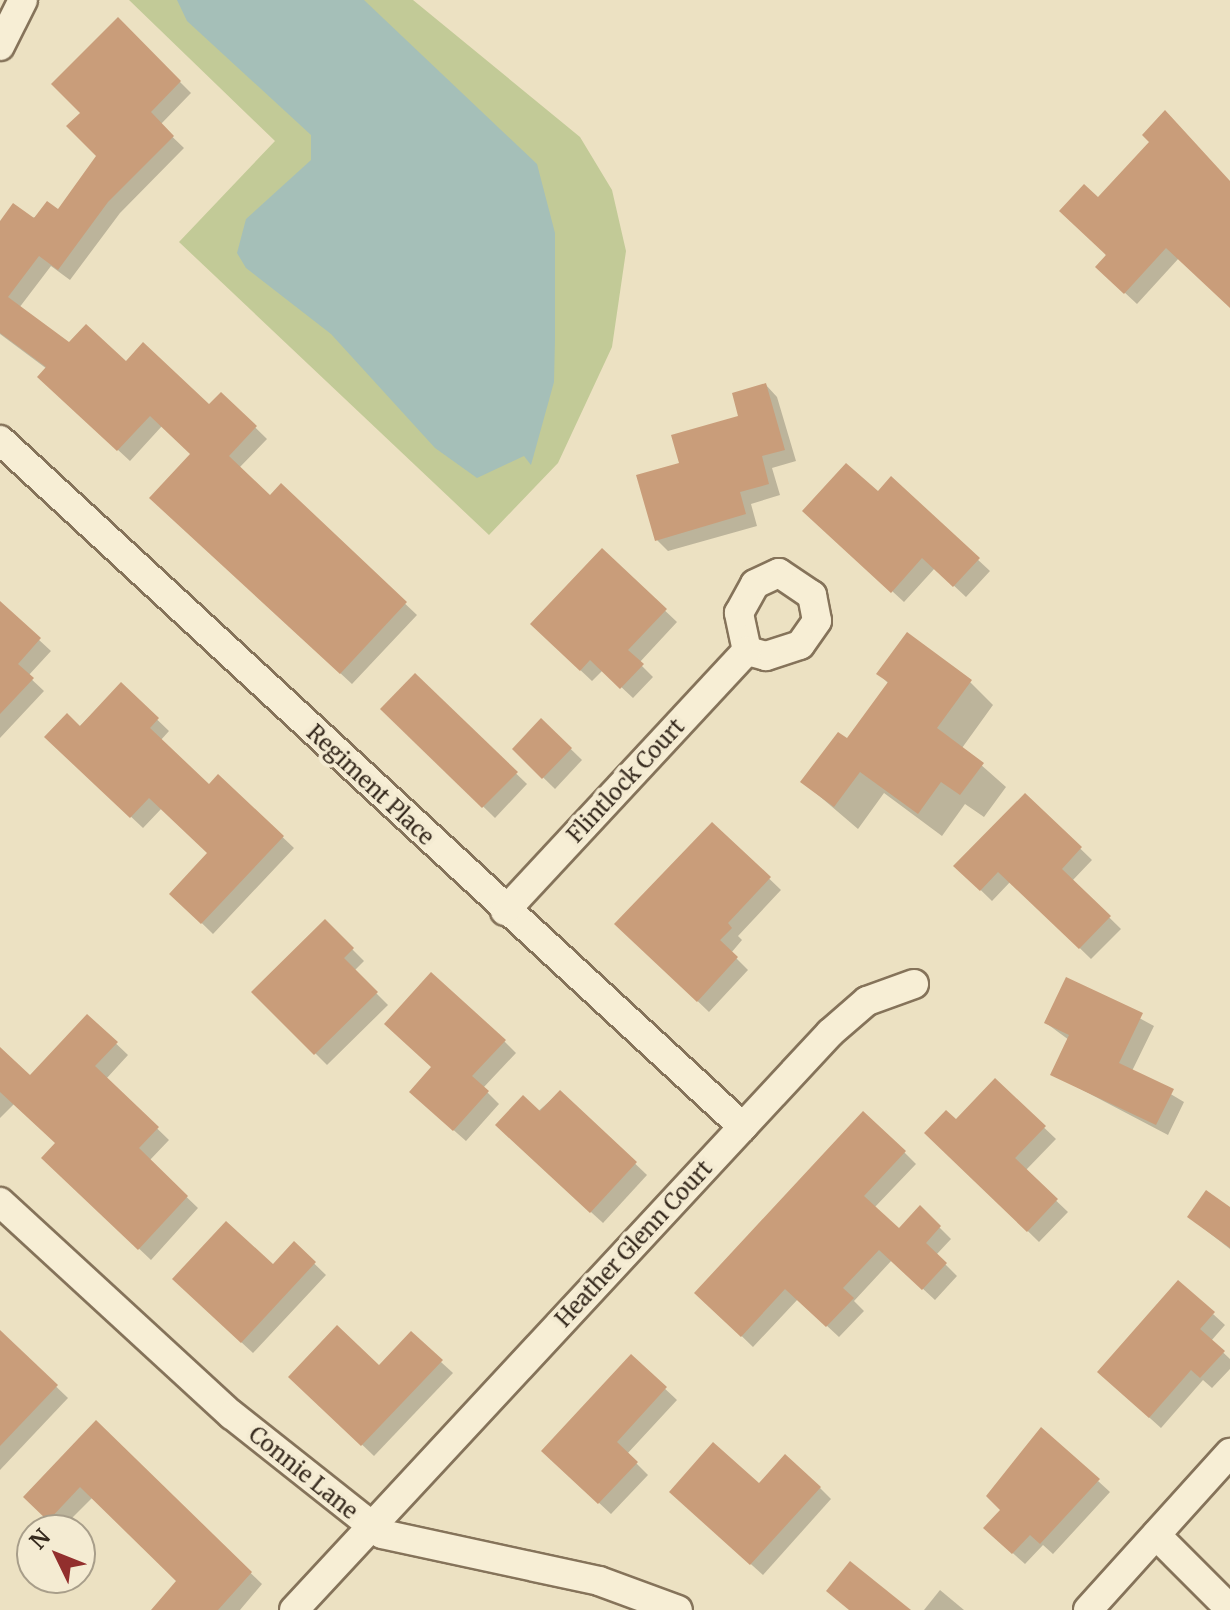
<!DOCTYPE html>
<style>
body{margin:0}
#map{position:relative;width:1230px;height:1610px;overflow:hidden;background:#ece1c2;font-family:Merriweather,serif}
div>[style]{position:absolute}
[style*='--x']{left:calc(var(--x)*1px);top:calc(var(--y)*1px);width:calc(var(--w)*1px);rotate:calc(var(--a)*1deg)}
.green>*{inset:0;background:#c2ca97}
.water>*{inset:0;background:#a5bfb8}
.shadow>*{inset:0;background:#0003}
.building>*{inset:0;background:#c99d7a}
.roads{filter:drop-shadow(2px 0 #85735a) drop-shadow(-2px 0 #85735a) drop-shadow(0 2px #85735a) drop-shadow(0 -2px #85735a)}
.minor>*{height:28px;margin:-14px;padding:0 14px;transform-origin:14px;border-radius:14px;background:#f7eed5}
span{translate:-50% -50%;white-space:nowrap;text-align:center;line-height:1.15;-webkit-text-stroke:8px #f4ebd2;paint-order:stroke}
.street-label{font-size:22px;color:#362a1e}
.north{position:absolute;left:16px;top:1514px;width:80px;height:80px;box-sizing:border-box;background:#f4ebd2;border:2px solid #a89e8a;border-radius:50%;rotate:313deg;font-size:22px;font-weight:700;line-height:32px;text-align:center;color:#362a1e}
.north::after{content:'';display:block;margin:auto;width:28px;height:36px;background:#922f2d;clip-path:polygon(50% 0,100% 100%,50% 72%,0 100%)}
</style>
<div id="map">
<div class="green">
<i style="clip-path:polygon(129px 0,413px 0,580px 137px,612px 190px,626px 251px,612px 347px,558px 463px,489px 535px,179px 242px,275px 141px)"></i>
</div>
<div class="water">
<i style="clip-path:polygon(177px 0,364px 0,537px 164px,555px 233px,555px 339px,554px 382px,531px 465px,524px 456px,477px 478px,435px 448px,331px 334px,246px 268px,237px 253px,246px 219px,311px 160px,311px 135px,187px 21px)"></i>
</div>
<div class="shadow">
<i style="clip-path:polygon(118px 20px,191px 93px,160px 125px,184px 148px,120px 213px,70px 280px,51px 266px,19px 308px,70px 345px,209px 407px,221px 394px,267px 439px,239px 468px,270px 497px,281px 486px,417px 615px,352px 684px,163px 509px,192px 454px,162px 426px,130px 461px,51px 388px,47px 369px,0 334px,0 225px,58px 212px,99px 155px,82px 113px)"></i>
<i style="clip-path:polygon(1165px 113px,1230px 182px,1230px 306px,1179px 258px,1137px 304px,1109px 278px,1098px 200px,1151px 142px)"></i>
<i style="clip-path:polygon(766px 385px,777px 397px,796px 461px,772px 468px,780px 495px,751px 504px,757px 526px,668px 551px,657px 540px,681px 465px,741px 417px)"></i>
<i style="clip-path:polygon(891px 479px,990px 571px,966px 597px,935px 568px,904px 602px,817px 522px,878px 494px)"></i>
<i style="clip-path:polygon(602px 551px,677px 622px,639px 663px,653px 677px,633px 698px,603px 670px,592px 681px,544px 636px)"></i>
<i style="clip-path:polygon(0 604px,51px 651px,28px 676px,44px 691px,0 738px)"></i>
<i style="clip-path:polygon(879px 674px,970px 682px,993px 705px,962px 748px,1006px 787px,984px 817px,965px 804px,942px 836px,884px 793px,858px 829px,803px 782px,847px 741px,889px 684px)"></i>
<i style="clip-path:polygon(415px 676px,527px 784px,495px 818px,383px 709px)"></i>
<i style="clip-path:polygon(121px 685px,169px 731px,160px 741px,209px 786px,218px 776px,294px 848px,213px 934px,172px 894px,209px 854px,162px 808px,143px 828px,58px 748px)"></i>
<i style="clip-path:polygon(542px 721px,582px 760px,555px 789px,514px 749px)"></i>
<i style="clip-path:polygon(1025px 795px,1092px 860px,1072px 881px,1121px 929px,1091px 959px,1011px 881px,992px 901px,956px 866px)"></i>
<i style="clip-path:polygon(712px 824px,781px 890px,738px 936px,742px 940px,731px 953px,748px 970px,709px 1012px,617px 924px)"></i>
<i style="clip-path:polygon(325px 922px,364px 961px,354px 971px,388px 1005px,327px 1065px,254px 992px)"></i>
<i style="clip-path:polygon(1067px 979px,1154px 1026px,1132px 1071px,1184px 1102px,1168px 1135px,1052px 1074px,1069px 1040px,1046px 1023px)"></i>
<i style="clip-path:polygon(87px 1016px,128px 1055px,106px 1079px,169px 1140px,149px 1161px,198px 1208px,151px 1260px,55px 1169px,57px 1144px,14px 1104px,0 1118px,0 1050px,30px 1078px)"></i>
<i style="clip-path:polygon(504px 1041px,516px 1053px,483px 1088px,499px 1104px,466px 1141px,424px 1104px)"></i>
<i style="clip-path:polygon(995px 1081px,1056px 1139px,1025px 1171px,1068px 1212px,1039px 1242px,927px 1133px,956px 1122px)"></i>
<i style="clip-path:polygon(560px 1092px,647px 1175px,603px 1223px,509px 1137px)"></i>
<i style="clip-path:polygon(904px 1152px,916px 1164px,874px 1208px,899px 1231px,920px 1208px,951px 1239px,936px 1255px,957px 1276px,935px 1300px,892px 1260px,854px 1301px,864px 1311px,839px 1337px,798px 1299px,753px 1347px,697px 1293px)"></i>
<i style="clip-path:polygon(1230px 1209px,1230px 1249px,1189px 1217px)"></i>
<i style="clip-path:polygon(294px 1244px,326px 1275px,253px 1353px,186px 1291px,273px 1267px)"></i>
<i style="clip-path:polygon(1213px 1314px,1225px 1325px,1211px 1341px,1230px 1359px,1230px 1369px,1212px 1388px,1203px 1380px,1161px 1428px,1111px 1383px)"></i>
<i style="clip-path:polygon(0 1333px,68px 1398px,0 1470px)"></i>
<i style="clip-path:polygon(631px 1357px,677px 1400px,627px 1454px,648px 1475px,611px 1514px,555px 1462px)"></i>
<i style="clip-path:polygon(441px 1362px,453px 1373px,374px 1456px,291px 1377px)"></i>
<i style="clip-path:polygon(96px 1423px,262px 1584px,240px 1610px,153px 1610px,179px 1581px,93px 1497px,60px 1530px,26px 1497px)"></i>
<i style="clip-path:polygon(1098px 1481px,1110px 1492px,1053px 1554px,1043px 1545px,1025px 1564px,997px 1539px)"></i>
<i style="clip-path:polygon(820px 1488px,831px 1499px,763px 1575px,683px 1503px)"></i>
<i style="clip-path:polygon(940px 1590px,964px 1610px,924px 1610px)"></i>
</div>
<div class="building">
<i style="clip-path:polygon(118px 17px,181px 81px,151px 112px,174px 136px,108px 202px,58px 270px,39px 256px,8px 297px,69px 342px,86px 324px,126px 361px,143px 342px,209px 404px,221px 392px,257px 426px,229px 456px,270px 495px,281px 483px,407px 602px,340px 674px,149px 498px,190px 454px,150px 416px,117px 451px,37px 377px,46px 367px,0 333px,0 221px,13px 203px,34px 218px,47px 201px,58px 209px,96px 156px,66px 126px,80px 113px,51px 84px)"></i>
<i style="clip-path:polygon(1165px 110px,1230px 181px,1230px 308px,1166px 248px,1124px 294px,1095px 267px,1106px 255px,1059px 211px,1084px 184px,1098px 197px,1149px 142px,1142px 135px)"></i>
<i style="clip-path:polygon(766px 383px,785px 450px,762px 456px,769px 484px,740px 492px,746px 514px,655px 541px,636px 475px,679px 463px,671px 435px,738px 416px,732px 393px)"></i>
<i style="clip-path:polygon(846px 463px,878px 491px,891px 476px,980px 558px,953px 587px,922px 558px,891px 593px,802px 511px)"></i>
<i style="clip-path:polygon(602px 548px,667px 609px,628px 650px,644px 664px,620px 689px,590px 660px,580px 671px,530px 624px)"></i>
<i style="clip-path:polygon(0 601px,41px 638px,18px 664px,34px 678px,0 714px)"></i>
<i style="clip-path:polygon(907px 632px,972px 680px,937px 728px,984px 763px,960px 795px,941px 782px,918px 814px,860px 772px,834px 807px,800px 782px,838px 732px,847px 738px,888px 682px,876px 674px)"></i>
<i style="clip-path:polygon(415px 673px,518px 772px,482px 808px,380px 709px)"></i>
<i style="clip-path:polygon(121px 682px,159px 718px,150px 728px,209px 784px,218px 774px,284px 836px,201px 924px,169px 894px,207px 853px,149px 798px,130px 818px,44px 737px,67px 713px,80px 726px)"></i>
<i style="clip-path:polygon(541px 718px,572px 748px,542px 779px,512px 749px)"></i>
<i style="clip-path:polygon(1025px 793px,1082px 847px,1062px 869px,1111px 916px,1079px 949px,998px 872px,980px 891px,953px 866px)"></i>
<i style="clip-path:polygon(712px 822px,771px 877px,728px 923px,732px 928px,720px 940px,738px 957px,697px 1002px,614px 924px)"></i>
<i style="clip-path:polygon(325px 919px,354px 948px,344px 958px,378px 992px,314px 1055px,251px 992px)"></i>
<i style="clip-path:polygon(431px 972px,506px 1040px,472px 1076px,489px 1091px,453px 1131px,409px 1092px,431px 1067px,384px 1024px)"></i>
<i style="clip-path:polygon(1066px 977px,1143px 1013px,1119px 1063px,1174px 1089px,1156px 1125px,1050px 1075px,1069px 1035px,1044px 1023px)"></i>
<i style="clip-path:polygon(87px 1014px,118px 1042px,95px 1066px,159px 1127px,139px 1148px,188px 1196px,138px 1250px,41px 1158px,55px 1143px,0 1092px,0 1047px,30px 1075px)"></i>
<i style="clip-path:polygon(995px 1078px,1046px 1126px,1015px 1158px,1058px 1199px,1027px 1232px,924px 1133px,946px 1110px,956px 1119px)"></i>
<i style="clip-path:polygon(560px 1090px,637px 1162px,590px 1213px,495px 1125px,523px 1095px,540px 1111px)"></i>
<i style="clip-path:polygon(863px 1111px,906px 1151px,864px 1196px,899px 1228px,920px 1205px,941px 1226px,926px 1243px,947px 1263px,922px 1290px,879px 1250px,843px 1288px,854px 1298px,826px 1327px,785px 1289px,741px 1337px,694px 1293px)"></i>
<i style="clip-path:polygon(1206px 1190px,1230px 1207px,1230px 1248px,1187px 1217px)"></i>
<i style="clip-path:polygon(226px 1221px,273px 1264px,294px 1241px,316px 1262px,241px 1343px,172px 1279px)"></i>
<i style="clip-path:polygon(1178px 1280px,1215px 1312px,1200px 1329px,1225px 1351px,1200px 1378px,1191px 1370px,1149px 1418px,1097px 1372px)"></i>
<i style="clip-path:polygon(337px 1325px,379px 1365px,411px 1331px,443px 1360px,361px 1446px,288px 1377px)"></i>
<i style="clip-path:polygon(0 1330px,58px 1385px,0 1446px)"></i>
<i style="clip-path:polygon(631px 1354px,667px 1387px,617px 1442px,638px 1462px,598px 1504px,541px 1451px)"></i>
<i style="clip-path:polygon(96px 1420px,252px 1572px,218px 1610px,151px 1610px,176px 1581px,80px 1487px,48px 1521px,23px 1497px)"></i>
<i style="clip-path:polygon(1041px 1427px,1100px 1479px,1040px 1544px,1030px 1535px,1012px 1554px,983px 1528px,1000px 1510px,986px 1496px)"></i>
<i style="clip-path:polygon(713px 1442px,759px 1483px,785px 1454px,821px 1487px,750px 1565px,669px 1492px)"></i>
<i style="clip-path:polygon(850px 1561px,911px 1610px,849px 1610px,826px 1591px)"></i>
</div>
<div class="roads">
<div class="minor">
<i style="--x:0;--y:46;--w:51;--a:-63.4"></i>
<i style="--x:0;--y:440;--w:1012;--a:42.76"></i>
<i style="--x:779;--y:573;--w:40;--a:34"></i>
<i style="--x:812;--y:595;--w:26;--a:79"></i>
<i style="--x:817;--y:621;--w:29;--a:125"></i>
<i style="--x:800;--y:645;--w:36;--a:162"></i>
<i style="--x:766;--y:656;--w:20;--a:-165"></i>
<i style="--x:747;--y:651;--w:39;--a:-102"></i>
<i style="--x:739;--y:613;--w:33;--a:-61"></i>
<i style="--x:755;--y:584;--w:26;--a:-25"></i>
<i style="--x:505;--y:911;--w:355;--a:-47.1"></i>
<i style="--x:0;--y:1202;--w:315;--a:42.6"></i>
<i style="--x:232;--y:1415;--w:191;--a:38.4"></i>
<i style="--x:382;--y:1534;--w:222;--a:12.2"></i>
<i style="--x:599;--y:1581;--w:84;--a:20.2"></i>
<i style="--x:1156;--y:1535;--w:105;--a:45"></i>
<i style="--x:294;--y:1610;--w:788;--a:-47.11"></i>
<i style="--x:830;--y:1033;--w:49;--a:-40.9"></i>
<i style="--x:867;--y:1001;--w:50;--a:-19.9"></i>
<i style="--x:1088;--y:1610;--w:212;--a:-47.9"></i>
</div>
</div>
<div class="street-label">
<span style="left:626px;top:781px;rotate:-47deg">Flintlock Court</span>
<span style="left:370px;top:785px;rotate:43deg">Regiment Place</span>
<span style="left:634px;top:1244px;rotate:-47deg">Heather Glenn Court</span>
<span style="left:303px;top:1473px;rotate:39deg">Connie Lane</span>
</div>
<div class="north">N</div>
</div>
